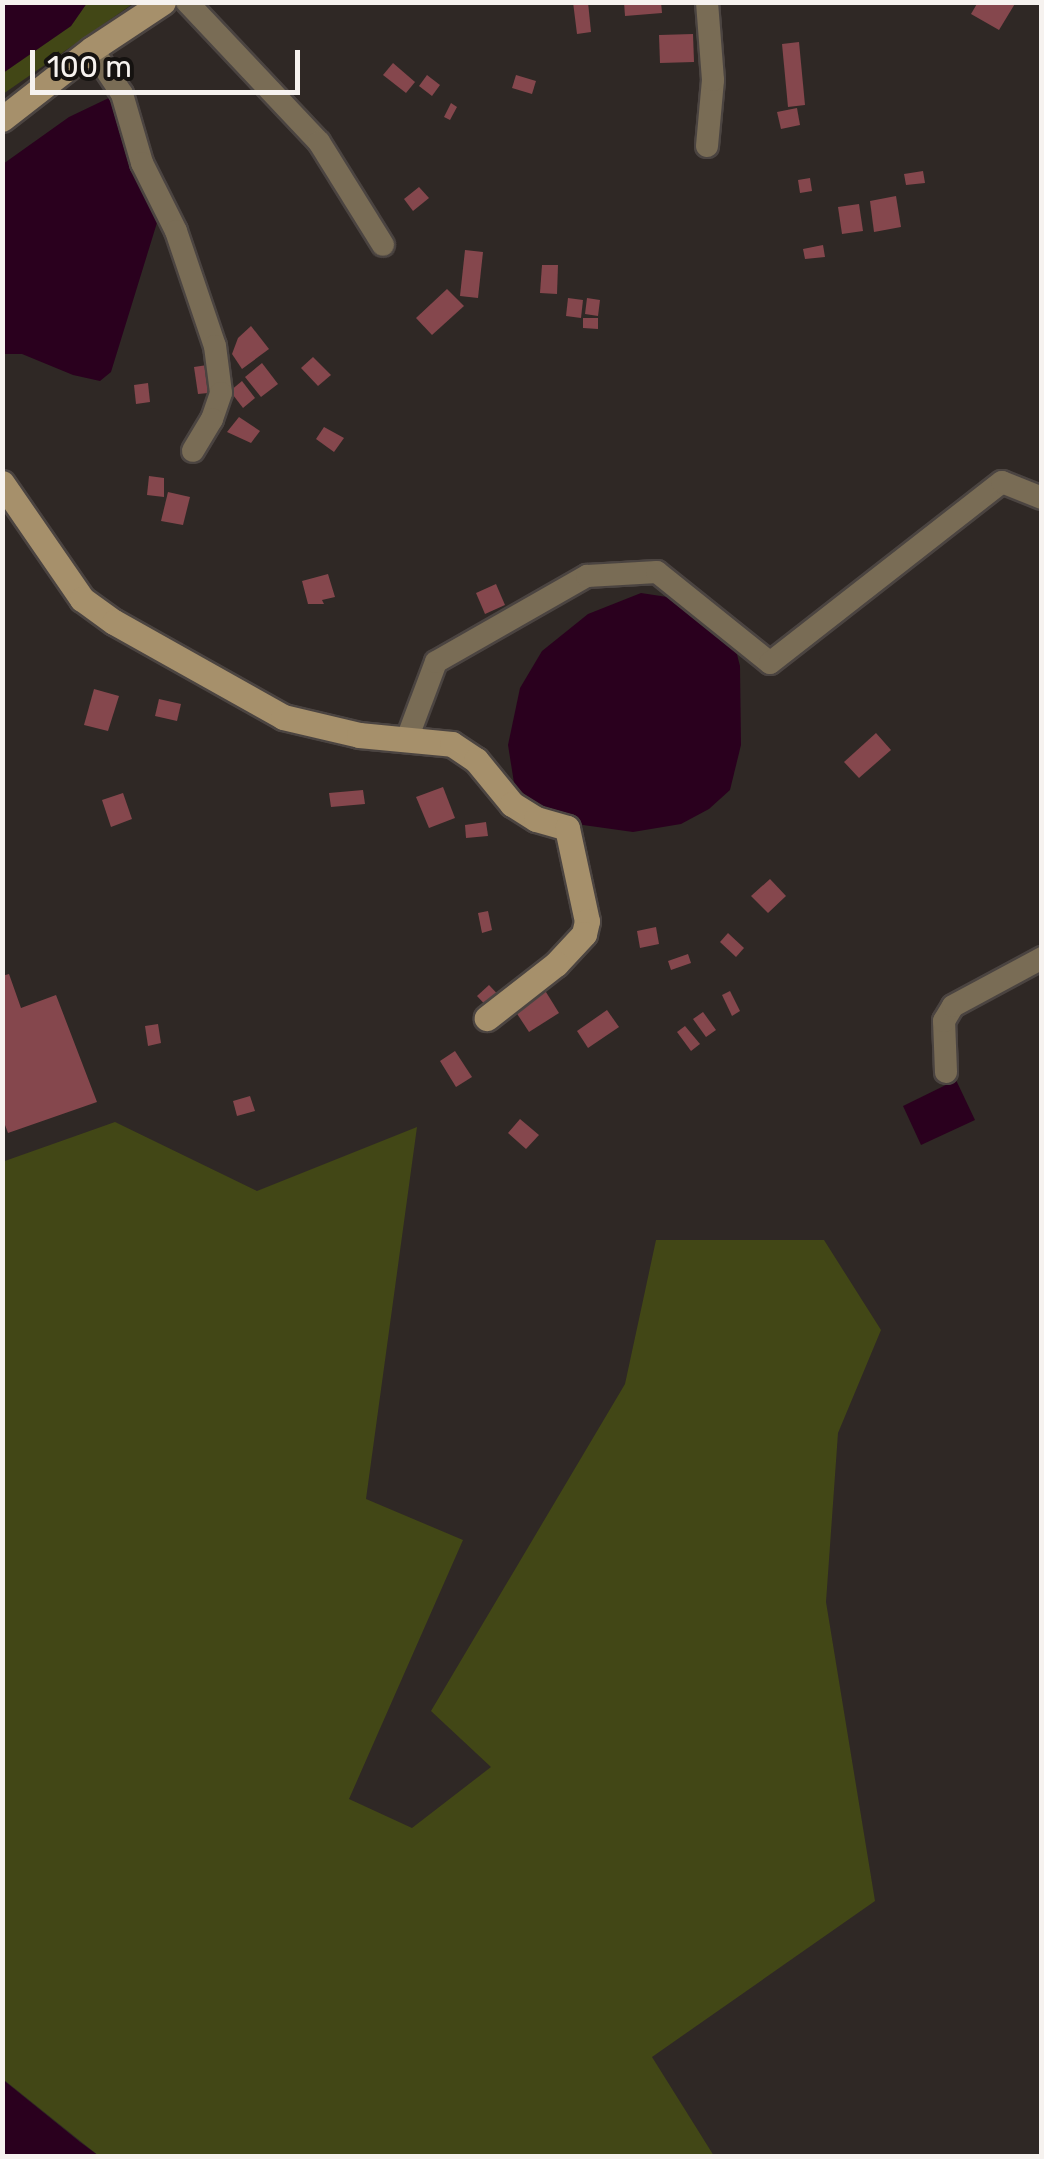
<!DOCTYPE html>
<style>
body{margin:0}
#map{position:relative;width:1044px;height:2159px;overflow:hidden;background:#2f2825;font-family:Rubik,sans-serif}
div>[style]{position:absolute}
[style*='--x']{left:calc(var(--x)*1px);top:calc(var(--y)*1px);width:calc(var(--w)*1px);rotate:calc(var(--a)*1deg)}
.green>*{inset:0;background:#424716}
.water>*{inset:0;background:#2a001e}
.building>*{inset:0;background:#85474d}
.roads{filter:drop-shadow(2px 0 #4b4441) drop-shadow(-2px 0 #4b4441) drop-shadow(0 2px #4b4441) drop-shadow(0 -2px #4b4441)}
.street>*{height:22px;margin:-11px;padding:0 11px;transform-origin:11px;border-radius:11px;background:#796c55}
.secondary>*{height:25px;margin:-12.5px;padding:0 12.5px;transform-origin:12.5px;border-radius:12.5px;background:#a6906b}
span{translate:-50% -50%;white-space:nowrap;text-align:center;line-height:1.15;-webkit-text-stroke:8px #151210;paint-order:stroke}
.frame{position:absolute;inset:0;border:5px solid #f6f2ef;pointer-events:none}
.scale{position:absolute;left:30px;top:50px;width:270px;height:45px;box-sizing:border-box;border:5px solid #f6f2ef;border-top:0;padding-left:12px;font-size:30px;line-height:35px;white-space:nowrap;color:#f6f2ef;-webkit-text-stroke:8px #151210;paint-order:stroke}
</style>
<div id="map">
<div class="green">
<i style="clip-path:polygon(87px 3px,134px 3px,3px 94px,3px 73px,71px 26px)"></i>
<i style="clip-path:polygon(115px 1122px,257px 1191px,417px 1127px,366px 1499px,463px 1540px,349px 1799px,412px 1828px,491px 1767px,431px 1711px,625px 1384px,656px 1240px,824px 1240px,881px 1330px,838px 1433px,826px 1602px,875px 1901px,652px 2057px,714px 2156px,99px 2156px,3px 2079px,2px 1162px)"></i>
</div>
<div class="water">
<i style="clip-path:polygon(3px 2px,87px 2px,87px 3px,71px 26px,3px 73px)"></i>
<i style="clip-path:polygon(115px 95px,160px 213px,111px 372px,100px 381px,73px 375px,22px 354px,3px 354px,3px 164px,69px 117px)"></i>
<i style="clip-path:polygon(641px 593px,687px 600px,733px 639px,740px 666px,741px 745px,730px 790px,709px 809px,681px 824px,633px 832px,583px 825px,533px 807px,514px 783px,508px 745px,520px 688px,542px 651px,588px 614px)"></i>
<i style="clip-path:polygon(956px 1080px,975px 1120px,921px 1145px,903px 1106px)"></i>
<i style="clip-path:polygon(2px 2079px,80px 2142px,99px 2156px,3px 2156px)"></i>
</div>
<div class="building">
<i style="clip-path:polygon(573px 2px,588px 2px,591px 32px,577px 34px)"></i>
<i style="clip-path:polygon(624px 2px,661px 2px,662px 13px,625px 16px)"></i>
<i style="clip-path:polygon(978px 2px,1016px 2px,999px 30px,971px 14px)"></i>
<i style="clip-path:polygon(693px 34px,694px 62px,660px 63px,659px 35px)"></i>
<i style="clip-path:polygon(799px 42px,805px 105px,788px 107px,782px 44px)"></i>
<i style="clip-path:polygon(393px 63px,415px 82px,406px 93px,383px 75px)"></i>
<i style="clip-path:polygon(427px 75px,440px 85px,432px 96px,419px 86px)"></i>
<i style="clip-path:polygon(516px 75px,536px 81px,532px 94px,512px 88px)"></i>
<i style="clip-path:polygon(451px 103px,457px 107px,450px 120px,444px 117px)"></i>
<i style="clip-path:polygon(797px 108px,800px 125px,781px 129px,777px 112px)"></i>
<i style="clip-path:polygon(923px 171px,925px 183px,906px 185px,904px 174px)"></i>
<i style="clip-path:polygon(810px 178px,812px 191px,800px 193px,798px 180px)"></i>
<i style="clip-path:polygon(419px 187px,429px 198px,413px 211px,404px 199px)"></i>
<i style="clip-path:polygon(896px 196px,901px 227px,874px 232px,870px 201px)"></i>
<i style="clip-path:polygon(859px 204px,863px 231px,842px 234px,838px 207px)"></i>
<i style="clip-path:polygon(823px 245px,825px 257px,805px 259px,803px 249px)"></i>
<i style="clip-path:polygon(465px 250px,483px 252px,478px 298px,460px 296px)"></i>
<i style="clip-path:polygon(542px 265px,558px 265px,557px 294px,540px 293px)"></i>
<i style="clip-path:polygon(447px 289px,464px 306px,432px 335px,416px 318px)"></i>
<i style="clip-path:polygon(568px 298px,583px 300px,581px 318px,566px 316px)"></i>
<i style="clip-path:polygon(587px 298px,600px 300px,598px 316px,585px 314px)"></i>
<i style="clip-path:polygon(583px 318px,598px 318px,598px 329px,583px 328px)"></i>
<i style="clip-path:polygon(251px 326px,269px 349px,242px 369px,232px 354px,238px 338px)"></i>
<i style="clip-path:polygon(313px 357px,331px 375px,318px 386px,301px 368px)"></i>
<i style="clip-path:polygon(262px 363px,278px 384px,261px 397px,245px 377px)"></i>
<i style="clip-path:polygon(214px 364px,218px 392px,198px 394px,194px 367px)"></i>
<i style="clip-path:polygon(242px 381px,255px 398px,243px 408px,230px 391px)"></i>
<i style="clip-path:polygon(148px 383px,150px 402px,136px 404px,134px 385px)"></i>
<i style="clip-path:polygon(239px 417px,260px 431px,251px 443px,227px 432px)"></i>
<i style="clip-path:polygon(324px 427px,344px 438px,334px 452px,316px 439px)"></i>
<i style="clip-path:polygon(149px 476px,164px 478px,164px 497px,147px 495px)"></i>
<i style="clip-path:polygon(168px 492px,190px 497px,183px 525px,161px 521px)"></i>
<i style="clip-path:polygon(328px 574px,335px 597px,322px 600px,324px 604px,308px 604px,302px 581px)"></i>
<i style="clip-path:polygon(496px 584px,505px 605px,485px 614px,476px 593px)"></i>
<i style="clip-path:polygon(94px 689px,119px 696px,108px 731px,84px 725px)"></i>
<i style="clip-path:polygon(159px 699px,181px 704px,177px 721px,155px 716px)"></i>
<i style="clip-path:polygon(876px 733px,891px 750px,859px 778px,844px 762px)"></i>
<i style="clip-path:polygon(443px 787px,455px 818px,429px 828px,416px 797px)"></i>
<i style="clip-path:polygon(363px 790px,365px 804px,331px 807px,329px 793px)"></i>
<i style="clip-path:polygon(123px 793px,132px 819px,111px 827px,102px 800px)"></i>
<i style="clip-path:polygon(486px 822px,488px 836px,466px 838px,465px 825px)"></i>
<i style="clip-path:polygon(770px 879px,786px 896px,768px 913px,751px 896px)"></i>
<i style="clip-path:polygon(488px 911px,492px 930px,482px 933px,478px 913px)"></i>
<i style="clip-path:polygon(656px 927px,659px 944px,640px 948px,637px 931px)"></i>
<i style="clip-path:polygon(728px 933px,744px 948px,736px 957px,720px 942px)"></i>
<i style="clip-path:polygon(688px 954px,691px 963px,671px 970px,668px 961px)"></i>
<i style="clip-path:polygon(9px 974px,21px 1008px,56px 995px,97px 1102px,8px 1133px,2px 1117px,2px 976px)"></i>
<i style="clip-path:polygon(541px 984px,559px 1013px,529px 1032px,510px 1003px)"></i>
<i style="clip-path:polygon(489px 985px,503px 1000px,491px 1011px,477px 996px)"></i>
<i style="clip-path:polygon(730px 991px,740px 1011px,732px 1016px,722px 995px)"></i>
<i style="clip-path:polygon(607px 1010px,619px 1027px,588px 1048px,577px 1031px)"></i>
<i style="clip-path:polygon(703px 1012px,716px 1030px,706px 1037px,693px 1019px)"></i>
<i style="clip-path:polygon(158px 1024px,161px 1043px,148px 1046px,145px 1026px)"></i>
<i style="clip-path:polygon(685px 1026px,700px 1044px,691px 1051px,677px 1032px)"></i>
<i style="clip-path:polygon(455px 1051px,472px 1077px,456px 1087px,440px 1061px)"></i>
<i style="clip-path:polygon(250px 1096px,255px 1111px,237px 1116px,233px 1101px)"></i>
<i style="clip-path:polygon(520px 1119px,539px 1135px,526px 1149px,508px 1133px)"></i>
</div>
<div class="roads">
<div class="street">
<i style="--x:187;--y:2;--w:192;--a:46.7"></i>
<i style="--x:319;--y:142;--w:121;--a:58.1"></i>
<i style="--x:92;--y:49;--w:54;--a:56.3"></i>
<i style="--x:122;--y:94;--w:72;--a:73.8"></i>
<i style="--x:142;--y:163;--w:76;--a:63.4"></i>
<i style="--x:176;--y:231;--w:121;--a:71.3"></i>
<i style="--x:215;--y:346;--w:47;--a:82.7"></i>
<i style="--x:221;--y:393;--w:28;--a:109"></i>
<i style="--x:212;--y:419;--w:37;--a:121"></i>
<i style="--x:707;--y:146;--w:66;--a:-84.8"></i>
<i style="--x:713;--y:80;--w:78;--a:-94.4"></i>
<i style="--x:407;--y:739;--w:82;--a:-69.4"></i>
<i style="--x:436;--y:662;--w:174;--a:-29.7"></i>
<i style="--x:587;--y:576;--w:70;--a:-3.3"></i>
<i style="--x:657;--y:572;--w:145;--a:38.8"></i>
<i style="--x:770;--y:663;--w:294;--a:-38"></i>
<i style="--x:1002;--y:482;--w:43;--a:21.8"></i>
<i style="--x:946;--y:1072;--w:51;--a:-92.2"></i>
<i style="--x:944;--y:1021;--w:17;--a:-59"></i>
<i style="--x:953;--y:1006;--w:101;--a:-28.3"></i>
</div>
<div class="secondary">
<i style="--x:2;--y:119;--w:114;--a:-37.9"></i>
<i style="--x:92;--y:49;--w:85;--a:-33.5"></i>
<i style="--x:2;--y:483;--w:141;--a:55.4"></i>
<i style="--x:82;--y:599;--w:39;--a:36"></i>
<i style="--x:114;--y:622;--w:194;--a:29.3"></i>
<i style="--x:283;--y:717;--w:78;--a:13.3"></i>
<i style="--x:359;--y:735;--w:93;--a:5.5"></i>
<i style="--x:452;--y:744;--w:29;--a:34"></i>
<i style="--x:476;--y:760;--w:57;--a:50.7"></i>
<i style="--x:512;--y:804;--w:28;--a:32"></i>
<i style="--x:536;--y:819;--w:32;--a:16"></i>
<i style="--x:567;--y:828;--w:95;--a:77.9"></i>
<i style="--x:587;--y:921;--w:13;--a:103"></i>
<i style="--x:584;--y:934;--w:41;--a:133"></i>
<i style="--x:556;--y:964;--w:88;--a:142"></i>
</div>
</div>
<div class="frame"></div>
<div class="scale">100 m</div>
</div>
